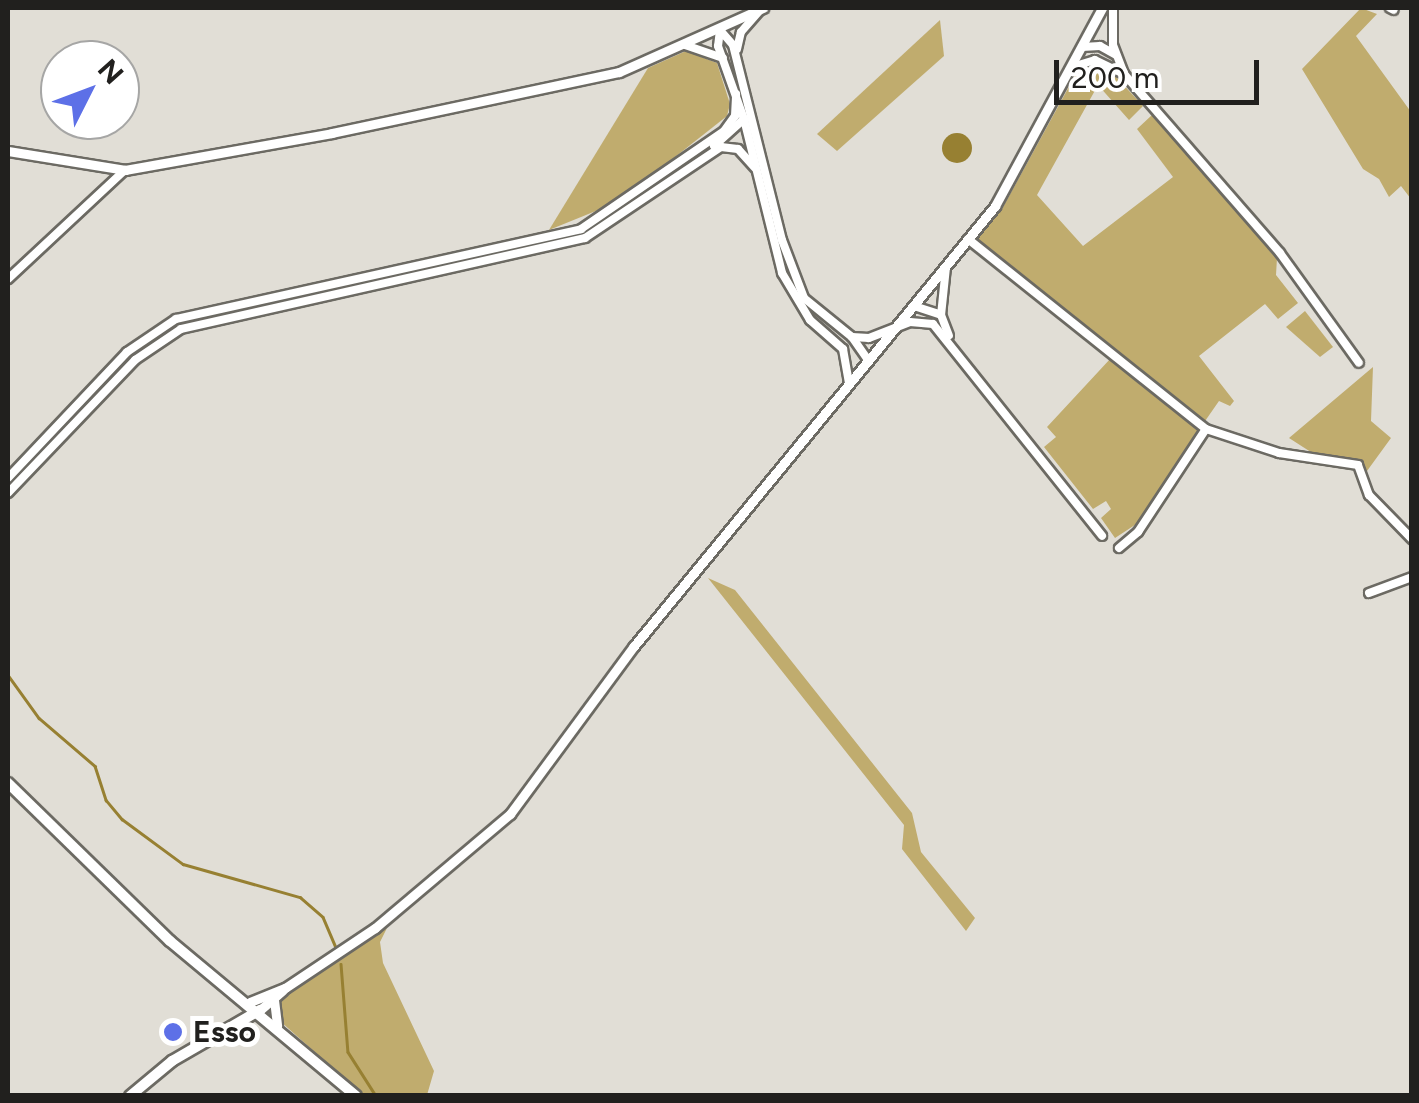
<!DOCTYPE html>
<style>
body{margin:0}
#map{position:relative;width:1419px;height:1103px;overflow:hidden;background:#e1ded6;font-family:Figtree,sans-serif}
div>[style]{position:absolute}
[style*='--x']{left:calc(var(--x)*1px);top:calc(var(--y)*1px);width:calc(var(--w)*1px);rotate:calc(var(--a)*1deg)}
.green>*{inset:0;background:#c0ac6e}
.water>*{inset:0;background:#978032}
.round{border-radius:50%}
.stream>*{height:2.5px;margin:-1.25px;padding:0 1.25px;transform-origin:1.25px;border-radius:1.25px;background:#978032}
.roads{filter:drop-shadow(2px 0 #6c6a63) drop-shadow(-2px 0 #6c6a63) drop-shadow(0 2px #6c6a63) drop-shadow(0 -2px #6c6a63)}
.minor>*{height:8px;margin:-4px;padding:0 4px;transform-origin:4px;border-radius:4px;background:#fff}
.tertiary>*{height:9px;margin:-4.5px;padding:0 4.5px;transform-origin:4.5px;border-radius:4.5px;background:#fff}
.secondary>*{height:10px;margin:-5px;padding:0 5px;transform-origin:5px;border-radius:5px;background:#fff}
.dots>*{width:28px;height:28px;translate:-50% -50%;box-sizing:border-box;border:5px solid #fff;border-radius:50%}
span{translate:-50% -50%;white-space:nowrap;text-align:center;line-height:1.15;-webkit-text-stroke:10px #fff;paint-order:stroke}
.poi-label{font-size:30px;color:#21201e;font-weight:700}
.left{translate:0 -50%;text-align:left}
.frame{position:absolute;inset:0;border:10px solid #21201e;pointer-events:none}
.north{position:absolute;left:40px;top:40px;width:100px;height:100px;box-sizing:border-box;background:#fff;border:2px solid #a6a6a5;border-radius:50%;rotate:48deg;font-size:28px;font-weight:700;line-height:40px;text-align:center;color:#21201e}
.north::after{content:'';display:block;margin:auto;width:35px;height:45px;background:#5d70e7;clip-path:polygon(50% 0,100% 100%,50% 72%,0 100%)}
.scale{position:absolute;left:1054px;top:60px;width:205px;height:45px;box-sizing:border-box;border:5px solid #21201e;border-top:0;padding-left:12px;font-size:30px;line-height:35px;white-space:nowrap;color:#21201e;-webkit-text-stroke:8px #fff;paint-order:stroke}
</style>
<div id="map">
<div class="green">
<i style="clip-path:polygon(1361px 8px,1377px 14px,1356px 36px,1411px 112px,1411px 199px,1401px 186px,1389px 197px,1379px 179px,1363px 169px,1302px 69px)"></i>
<i style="clip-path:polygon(940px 20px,944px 56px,837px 151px,817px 134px)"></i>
<i style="clip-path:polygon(686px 51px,717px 63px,730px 104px,727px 116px,618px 202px,549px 230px,648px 68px)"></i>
<i style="clip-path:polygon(1086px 67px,1107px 67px,1143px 106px,1129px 120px,1098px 85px,1037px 195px,1083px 246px,1173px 177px,1137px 129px,1152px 115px,1277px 258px,1276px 275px,1298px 303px,1278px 319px,1265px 304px,1199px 356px,1234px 401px,1230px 406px,1219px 401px,1203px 424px,975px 241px,1002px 209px,1077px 72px)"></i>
<i style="clip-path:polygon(1305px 311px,1333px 347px,1320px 357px,1286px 327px)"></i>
<i style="clip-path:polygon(1111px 358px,1201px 429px,1141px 521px,1115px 538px,1101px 518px,1111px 509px,1106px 501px,1093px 509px,1044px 447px,1056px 437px,1047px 427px)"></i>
<i style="clip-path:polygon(1373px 367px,1371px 421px,1391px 438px,1367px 471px,1353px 460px,1317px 456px,1289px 438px)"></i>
<i style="clip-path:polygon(708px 578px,735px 590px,912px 813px,921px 852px,975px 918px,966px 931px,902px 849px,904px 825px)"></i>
<i style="clip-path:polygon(387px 928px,380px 942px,383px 963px,434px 1071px,427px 1095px,363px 1095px,280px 1021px,278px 1002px,287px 993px)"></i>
</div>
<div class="water">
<i class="round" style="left:942px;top:133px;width:30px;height:30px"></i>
</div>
<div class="stream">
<i style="--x:8;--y:675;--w:53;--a:54.2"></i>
<i style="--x:39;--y:718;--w:74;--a:40.6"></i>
<i style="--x:95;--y:766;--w:36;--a:72"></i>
<i style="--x:106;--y:800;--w:25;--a:50"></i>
<i style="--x:122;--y:819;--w:76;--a:36.4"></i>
<i style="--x:183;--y:864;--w:122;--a:15.8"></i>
<i style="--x:300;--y:897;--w:30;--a:41"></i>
<i style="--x:323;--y:917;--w:33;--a:67"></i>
<i style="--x:341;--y:964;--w:88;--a:85.5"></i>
<i style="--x:348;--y:1052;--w:52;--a:57.5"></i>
</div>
<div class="roads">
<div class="minor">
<i style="--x:1113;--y:8;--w:37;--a:90"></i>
<i style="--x:1113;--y:45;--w:31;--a:69"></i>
<i style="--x:1390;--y:8;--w:4;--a:27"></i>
<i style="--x:720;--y:30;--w:20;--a:49"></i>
<i style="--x:733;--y:45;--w:201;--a:75.9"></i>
<i style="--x:782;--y:240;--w:62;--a:69.2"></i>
<i style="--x:804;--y:298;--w:62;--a:39.1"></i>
<i style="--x:852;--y:337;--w:17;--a:3"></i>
<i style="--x:869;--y:338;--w:44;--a:-21.3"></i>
<i style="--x:910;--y:322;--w:23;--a:5"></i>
<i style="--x:933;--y:324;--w:271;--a:51.4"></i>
<i style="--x:720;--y:30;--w:16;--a:97"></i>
<i style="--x:718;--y:46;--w:77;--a:70.4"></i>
<i style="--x:744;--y:119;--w:159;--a:76.1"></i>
<i style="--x:782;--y:273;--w:55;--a:59.2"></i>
<i style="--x:810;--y:320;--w:44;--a:41.3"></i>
<i style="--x:843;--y:349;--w:36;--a:80"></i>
<i style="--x:685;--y:45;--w:40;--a:18.9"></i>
<i style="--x:1082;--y:47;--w:18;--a:-3"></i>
<i style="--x:1100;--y:46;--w:18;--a:29"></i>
<i style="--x:737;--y:49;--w:17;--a:-77"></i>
<i style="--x:741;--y:32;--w:29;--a:-49"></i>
<i style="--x:1072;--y:67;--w:24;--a:-17"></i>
<i style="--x:1095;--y:60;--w:32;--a:26"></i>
<i style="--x:1124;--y:74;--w:237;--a:48.9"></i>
<i style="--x:1280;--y:253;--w:135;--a:54.3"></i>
<i style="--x:714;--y:146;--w:40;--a:-42"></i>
<i style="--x:968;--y:239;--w:305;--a:38.6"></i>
<i style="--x:1206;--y:429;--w:77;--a:18.2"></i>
<i style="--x:1279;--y:453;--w:80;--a:8.6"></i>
<i style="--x:1358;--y:465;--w:32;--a:70"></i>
<i style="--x:1369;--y:495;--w:62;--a:45.7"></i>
<i style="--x:946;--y:267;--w:48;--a:95.9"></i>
<i style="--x:941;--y:315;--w:22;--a:69"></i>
<i style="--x:8;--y:279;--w:160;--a:-43"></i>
<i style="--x:914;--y:306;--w:28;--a:18"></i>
<i style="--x:852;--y:337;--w:28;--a:55"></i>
<i style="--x:8;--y:478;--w:173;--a:-46.6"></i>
<i style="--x:127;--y:352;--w:59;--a:-34"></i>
<i style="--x:176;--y:319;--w:415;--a:-12.5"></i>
<i style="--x:581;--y:229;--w:173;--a:-34.4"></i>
<i style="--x:724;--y:131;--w:19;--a:-54"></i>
<i style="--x:735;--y:116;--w:22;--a:-87"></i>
<i style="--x:8;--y:493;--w:184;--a:-46.3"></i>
<i style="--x:135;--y:360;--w:55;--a:-34"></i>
<i style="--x:181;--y:329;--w:414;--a:-12.7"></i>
<i style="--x:585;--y:238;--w:164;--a:-33.8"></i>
<i style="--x:721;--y:147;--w:17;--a:7"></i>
<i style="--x:738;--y:149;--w:25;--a:48"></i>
<i style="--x:1119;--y:548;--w:25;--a:-40"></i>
<i style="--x:1138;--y:532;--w:123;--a:-56.6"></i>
<i style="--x:1369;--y:593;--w:46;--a:-20.4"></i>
</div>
<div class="tertiary">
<i style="--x:8;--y:151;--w:119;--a:9.2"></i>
<i style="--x:125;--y:170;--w:210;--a:-10.1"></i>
<i style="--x:332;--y:133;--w:293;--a:-12"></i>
<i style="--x:619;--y:72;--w:158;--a:-24"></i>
<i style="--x:274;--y:1000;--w:26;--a:83"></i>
<i style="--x:250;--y:1002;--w:38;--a:-22"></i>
<i style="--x:285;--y:988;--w:108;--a:-33.7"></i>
<i style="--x:375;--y:928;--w:177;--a:-40.2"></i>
<i style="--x:510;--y:814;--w:209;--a:-53.6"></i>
<i style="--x:634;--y:646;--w:569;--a:-50.63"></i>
<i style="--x:995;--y:206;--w:225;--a:-61.6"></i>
<i style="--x:260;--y:1010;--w:30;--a:-41"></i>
</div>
<div class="secondary">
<i style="--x:8;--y:783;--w:226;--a:44.3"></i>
<i style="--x:170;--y:941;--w:242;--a:39.8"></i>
<i style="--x:130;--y:1096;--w:55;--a:-39.8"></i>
<i style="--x:172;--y:1061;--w:102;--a:-30.1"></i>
</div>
</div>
<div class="dots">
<i style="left:173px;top:1032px;background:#5d70e7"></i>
</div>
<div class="poi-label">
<span class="left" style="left:193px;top:1032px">Esso</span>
</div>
<div class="frame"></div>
<div class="north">N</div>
<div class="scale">200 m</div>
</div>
